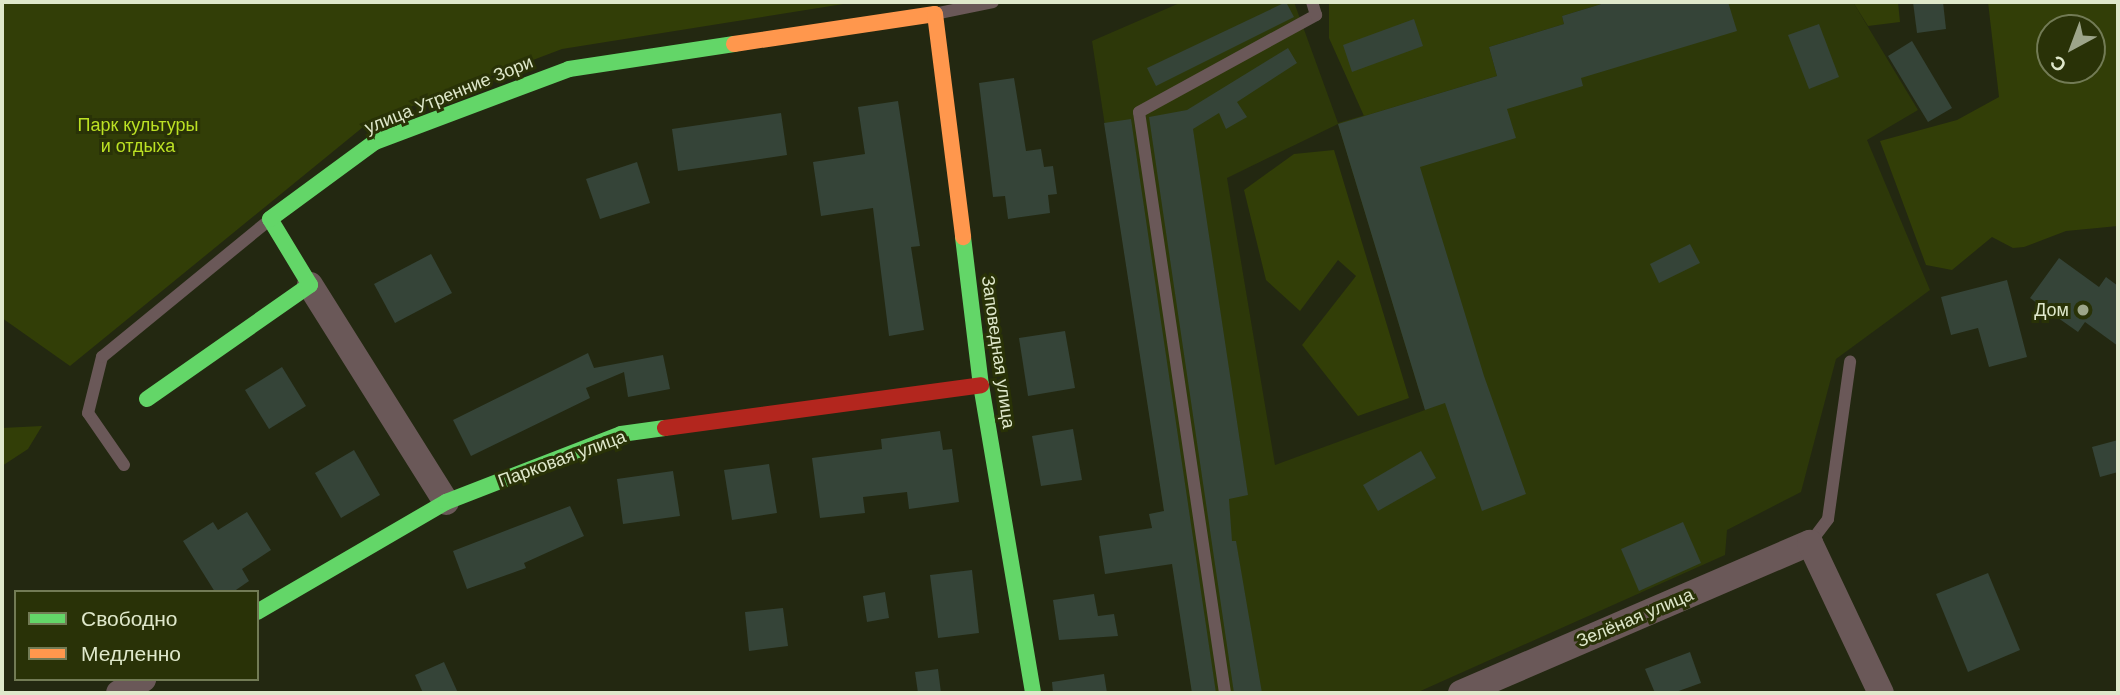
<!DOCTYPE html>
<meta charset="utf-8">
<style>
body{margin:0}
#map{position:relative;width:2120px;height:695px;overflow:hidden;background:#232811;font-family:"DM Sans",sans-serif}
div>[style]{position:absolute}
[style*='--x']{left:calc(var(--x)*1px);top:calc(var(--y)*1px);width:calc(var(--w)*1px);rotate:calc(var(--a)*1deg)}
.built>*{inset:0;background:#2d3809}
.green>*{inset:0;background:#323e07}
.building>*{inset:0;background:#354438}
.lane>*{height:12px;margin:-6px;padding:0 6px;transform-origin:6px;border-radius:6px;background:#6a5858}
.street>*{height:26px;margin:-13px;padding:0 13px;transform-origin:13px;border-radius:13px;background:#6a5858}
.fast>*{height:16px;margin:-8px;padding:0 8px;transform-origin:8px;border-radius:8px;background:#63d668}
.slow>*{height:16px;margin:-8px;padding:0 8px;transform-origin:8px;border-radius:8px;background:#ff974d}
.jam>*{height:16px;margin:-8px;padding:0 8px;transform-origin:8px;border-radius:8px;background:#b3261e}
.dots>*{width:19px;height:19px;translate:-50% -50%;box-sizing:border-box;border:4px solid #293207;border-radius:50%}
span{translate:-50% -50%;white-space:nowrap;text-align:center;line-height:1.15;-webkit-text-stroke:6px #293207;paint-order:stroke}
.street-label{font-size:18px;color:#dfe8cb}
.park-label{font-size:18px;color:#bce124}
.poi-label{font-size:18px;color:#dfe8cb}
.right{translate:-100% -50%;text-align:right}
.frame{position:absolute;inset:0;border:4px solid #dfe8cb;pointer-events:none}
.legend{position:absolute;left:14px;top:590px;width:245px;height:91px;box-sizing:border-box;background:#293207;border:2px solid #727b55;margin:0;padding:9px 12px;list-style:none;font-size:21px;color:#dfe8cb}
.legend li{display:flex;align-items:center;gap:14px;height:35px}
.legend b{width:35px;border:2px solid #727b55}
.north{position:absolute;left:2036px;top:14px;width:70px;height:70px;box-sizing:border-box;background:#293207;border:2px solid #727b55;border-radius:50%;rotate:221deg;font-size:19px;font-weight:700;line-height:28px;text-align:center;color:#dfe8cb}
.north::after{content:'';display:block;margin:auto;width:24px;height:32px;background:#9da58a;clip-path:polygon(50% 0,100% 100%,50% 72%,0 100%)}
</style>
<div id="map">
<div class="built">
<i style="clip-path:polygon(evenodd,1182px 2px,1294px 2px,1338px 123px,1497px 76px,1489px 47px,1564px 24px,1562px 16px,1608px 2px,1853px 2px,1918px 110px,1867px 140px,1930px 290px,1836px 359px,1801px 492px,1727px 530px,1725px 555px,1416px 693px,1192px 693px,1092px 41px,1182px 2px,1338px 124px,1425px 410px,1275px 465px,1227px 178px,1338px 124px)"></i>
</div>
<div class="green">
<i style="clip-path:polygon(2px 2px,856px 2px,562px 49px,368px 123px,70px 366px,2px 318px)"></i>
<i style="clip-path:polygon(1329px 2px,1608px 2px,1562px 16px,1564px 24px,1489px 47px,1497px 76px,1364px 116px,1329px 38px)"></i>
<i style="clip-path:polygon(1853px 2px,1898px 2px,1900px 22px,1868px 26px)"></i>
<i style="clip-path:polygon(evenodd,1988px 2px,2118px 2px,2118px 226px,2066px 231px,2024px 247px,2013px 248px,1992px 237px,1952px 270px,1926px 265px,1880px 141px,1957px 120px,1999px 97px,1988px 2px,2092px 28px,2092px 70px,2050px 70px,2050px 28px,2092px 28px)"></i>
<i style="clip-path:polygon(1334px 150px,1409px 398px,1358px 416px,1302px 345px,1356px 276px,1338px 260px,1300px 311px,1266px 280px,1244px 190px,1294px 154px)"></i>
<i style="clip-path:polygon(42px 426px,28px 449px,2px 466px,2px 428px)"></i>
</div>
<div class="building">
<i style="clip-path:polygon(1286px 2px,1294px 17px,1156px 86px,1147px 68px)"></i>
<i style="clip-path:polygon(1608px 2px,1728px 2px,1737px 31px,1581px 78px,1583px 86px,1507px 109px,1516px 138px,1420px 167px,1484px 376px,1526px 494px,1482px 511px,1445px 403px,1425px 410px,1338px 124px,1497px 76px,1489px 47px,1564px 24px,1562px 16px)"></i>
<i style="clip-path:polygon(1913px 2px,1943px 2px,1946px 29px,1917px 33px)"></i>
<i style="clip-path:polygon(1414px 19px,1423px 46px,1352px 72px,1343px 45px)"></i>
<i style="clip-path:polygon(1819px 24px,1839px 77px,1809px 89px,1788px 35px)"></i>
<i style="clip-path:polygon(1912px 41px,1952px 108px,1928px 122px,1888px 56px)"></i>
<i style="clip-path:polygon(1288px 48px,1297px 63px,1237px 102px,1247px 117px,1226px 129px,1219px 113px,1193px 129px,1248px 495px,1229px 499px,1232px 541px,1236px 541px,1262px 693px,1234px 693px,1149px 117px,1187px 110px)"></i>
<i style="clip-path:polygon(1014px 78px,1026px 151px,1041px 149px,1044px 167px,1053px 166px,1057px 194px,1048px 195px,1050px 213px,1008px 219px,1005px 196px,993px 197px,979px 83px)"></i>
<i style="clip-path:polygon(898px 101px,920px 246px,911px 247px,924px 330px,889px 336px,873px 208px,821px 216px,813px 162px,865px 154px,858px 107px)"></i>
<i style="clip-path:polygon(781px 113px,787px 155px,678px 171px,672px 129px)"></i>
<i style="clip-path:polygon(1131px 119px,1216px 693px,1192px 693px,1172px 564px,1105px 574px,1099px 536px,1152px 528px,1149px 514px,1164px 511px,1104px 123px)"></i>
<i style="clip-path:polygon(637px 162px,650px 203px,600px 219px,586px 179px)"></i>
<i style="clip-path:polygon(1690px 244px,1700px 263px,1659px 283px,1650px 264px)"></i>
<i style="clip-path:polygon(431px 254px,452px 293px,395px 323px,374px 284px)"></i>
<i style="clip-path:polygon(2059px 258px,2099px 287px,2106px 277px,2118px 286px,2118px 346px,2085px 322px,2078px 332px,2030px 298px)"></i>
<i style="clip-path:polygon(2007px 280px,2027px 357px,1989px 367px,1978px 328px,1951px 335px,1941px 297px)"></i>
<i style="clip-path:polygon(1065px 331px,1075px 388px,1028px 396px,1019px 338px)"></i>
<i style="clip-path:polygon(588px 353px,594px 368px,663px 355px,670px 389px,628px 397px,624px 372px,586px 388px,590px 398px,471px 456px,453px 420px)"></i>
<i style="clip-path:polygon(282px 367px,306px 406px,269px 429px,245px 390px)"></i>
<i style="clip-path:polygon(1073px 429px,1082px 480px,1041px 486px,1032px 436px)"></i>
<i style="clip-path:polygon(940px 431px,943px 450px,952px 449px,959px 502px,909px 509px,907px 492px,863px 497px,865px 513px,820px 518px,812px 458px,882px 449px,881px 439px)"></i>
<i style="clip-path:polygon(2118px 440px,2118px 472px,2100px 477px,2092px 447px)"></i>
<i style="clip-path:polygon(354px 450px,380px 495px,341px 518px,315px 473px)"></i>
<i style="clip-path:polygon(1421px 451px,1436px 478px,1378px 511px,1363px 485px)"></i>
<i style="clip-path:polygon(769px 464px,777px 513px,732px 520px,724px 470px)"></i>
<i style="clip-path:polygon(673px 471px,680px 516px,623px 524px,617px 479px)"></i>
<i style="clip-path:polygon(570px 506px,584px 536px,524px 563px,526px 568px,467px 589px,453px 551px)"></i>
<i style="clip-path:polygon(247px 512px,271px 550px,242px 569px,249px 581px,233px 592px,215px 592px,183px 541px,213px 522px,218px 530px)"></i>
<i style="clip-path:polygon(1683px 522px,1701px 563px,1639px 591px,1621px 549px)"></i>
<i style="clip-path:polygon(972px 570px,979px 633px,938px 638px,930px 575px)"></i>
<i style="clip-path:polygon(1988px 573px,2020px 650px,1968px 672px,1936px 594px)"></i>
<i style="clip-path:polygon(885px 592px,889px 618px,867px 622px,863px 596px)"></i>
<i style="clip-path:polygon(1094px 594px,1098px 616px,1114px 614px,1118px 636px,1059px 640px,1053px 600px)"></i>
<i style="clip-path:polygon(783px 608px,788px 646px,749px 651px,745px 612px)"></i>
<i style="clip-path:polygon(1690px 652px,1701px 683px,1673px 693px,1655px 693px,1645px 669px)"></i>
<i style="clip-path:polygon(444px 662px,458px 693px,423px 693px,415px 675px)"></i>
<i style="clip-path:polygon(938px 669px,941px 693px,918px 693px,915px 672px)"></i>
<i style="clip-path:polygon(1104px 674px,1107px 693px,1053px 693px,1052px 682px)"></i>
</div>
<div class="lane">
<i style="--x:939;--y:13;--w:55;--a:-11.5"></i>
<i style="--x:124;--y:465;--w:63;--a:-124.7"></i>
<i style="--x:88;--y:413;--w:58;--a:-76"></i>
<i style="--x:102;--y:357;--w:215;--a:-39.3"></i>
<i style="--x:1810;--y:543;--w:30;--a:-53"></i>
<i style="--x:1828;--y:519;--w:159;--a:-82"></i>
<i style="--x:1225;--y:693;--w:587;--a:-98.42"></i>
<i style="--x:1139;--y:112;--w:202;--a:-28.7"></i>
<i style="--x:1316;--y:15;--w:14;--a:-107"></i>
</div>
<div class="street">
<i style="--x:310;--y:285;--w:256;--a:57.9"></i>
<i style="--x:119;--y:693;--w:28;--a:-30"></i>
<i style="--x:1461;--y:693;--w:380;--a:-23.3"></i>
<i style="--x:1810;--y:543;--w:166;--a:64.7"></i>
</div>
<div class="fast">
<i style="--x:963;--y:237;--w:149;--a:83.1"></i>
<i style="--x:981;--y:385;--w:312;--a:80.4"></i>
<i style="--x:147;--y:399;--w:199;--a:-35"></i>
<i style="--x:310;--y:285;--w:77;--a:-121.2"></i>
<i style="--x:270;--y:219;--w:130;--a:-36.3"></i>
<i style="--x:375;--y:142;--w:207;--a:-20.6"></i>
<i style="--x:569;--y:69;--w:167;--a:-8.6"></i>
<i style="--x:257;--y:612;--w:219;--a:-30.2"></i>
<i style="--x:446;--y:502;--w:188;--a:-21.2"></i>
<i style="--x:621;--y:434;--w:44;--a:-7.8"></i>
</div>
<div class="slow">
<i style="--x:734;--y:44;--w:203;--a:-8.5"></i>
<i style="--x:935;--y:14;--w:225;--a:82.8"></i>
</div>
<div class="jam">
<i style="--x:665;--y:428;--w:319;--a:-7.7"></i>
</div>
<div class="dots">
<i style="left:2083px;top:310px;background:#9da58a"></i>
</div>
<div class="street-label">
<span style="left:449px;top:95px;rotate:-22deg">улица Утренние Зори</span>
<span style="left:998px;top:352px;rotate:82deg">Заповедная улица</span>
<span style="left:562px;top:459px;rotate:-20deg">Парковая улица</span>
<span style="left:1635px;top:618px;rotate:-23deg">Зелёная улица</span>
</div>
<div class="park-label">
<span style="left:138px;top:136px">Парк культуры<br>и отдыха</span>
</div>
<div class="poi-label">
<span class="right" style="left:2069px;top:310px">Дом</span>
</div>
<div class="frame"></div>
<ul class="legend">
<li><b style="height:9px;background:#63d668"></b>Свободно</li>
<li><b style="height:9px;background:#ff974d"></b>Медленно</li>
</ul>
<div class="north">С</div>
</div>
